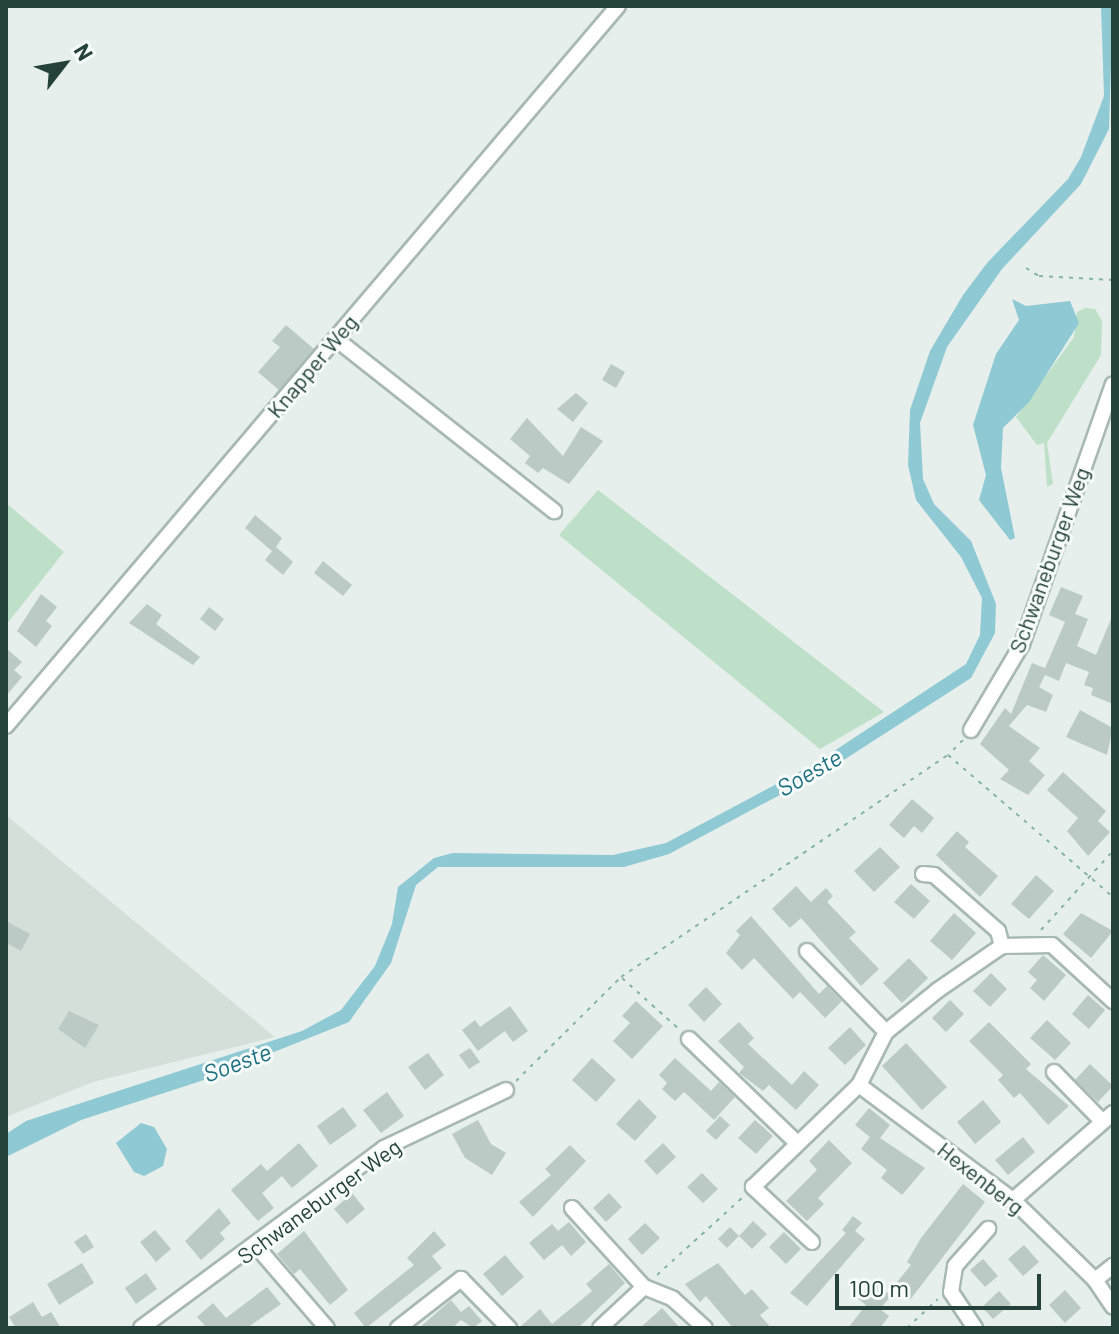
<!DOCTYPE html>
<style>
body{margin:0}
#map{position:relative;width:1119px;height:1334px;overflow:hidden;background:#e6efeb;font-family:Barlow,sans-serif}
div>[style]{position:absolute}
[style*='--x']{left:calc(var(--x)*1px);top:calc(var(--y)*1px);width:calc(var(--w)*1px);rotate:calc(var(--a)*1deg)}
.built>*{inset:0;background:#d4dfda}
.green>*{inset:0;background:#bfe0c8}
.water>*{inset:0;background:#8ec9d4}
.building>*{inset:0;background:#bbcac4}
.path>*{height:2px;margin-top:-1px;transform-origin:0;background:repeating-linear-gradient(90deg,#86b3a5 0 4px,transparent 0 10px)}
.roads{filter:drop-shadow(2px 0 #a8b8b2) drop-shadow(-2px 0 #a8b8b2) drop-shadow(0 2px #a8b8b2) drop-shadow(0 -2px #a8b8b2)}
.minor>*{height:14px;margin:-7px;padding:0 7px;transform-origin:7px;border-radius:7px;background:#fff}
span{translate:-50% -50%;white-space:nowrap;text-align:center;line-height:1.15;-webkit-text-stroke:6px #f7fbf9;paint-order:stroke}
.street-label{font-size:22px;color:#24423a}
.water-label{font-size:24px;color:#1c6f80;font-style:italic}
.frame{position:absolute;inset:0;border:8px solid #24423a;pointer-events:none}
.north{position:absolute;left:24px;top:24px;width:80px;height:80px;-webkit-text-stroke:6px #f7fbf9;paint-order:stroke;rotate:59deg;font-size:22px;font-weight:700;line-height:32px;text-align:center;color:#24423a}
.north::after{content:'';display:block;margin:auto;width:28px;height:36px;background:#24423a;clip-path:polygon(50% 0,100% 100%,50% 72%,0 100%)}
.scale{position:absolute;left:835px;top:1274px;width:206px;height:36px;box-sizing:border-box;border:4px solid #24423a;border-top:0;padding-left:10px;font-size:24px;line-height:28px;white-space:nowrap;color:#24423a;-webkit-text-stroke:6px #f7fbf9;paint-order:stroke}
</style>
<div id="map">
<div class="built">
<i style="clip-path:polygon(6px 815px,275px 1037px,93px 1082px,6px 1117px)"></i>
</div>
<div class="green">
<i style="clip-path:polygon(1085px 308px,1095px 309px,1102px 321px,1101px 355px,1047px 443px,1053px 484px,1047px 487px,1044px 443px,1037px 445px,1016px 417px,1074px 337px,1077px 312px)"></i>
<i style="clip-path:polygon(598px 490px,884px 712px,820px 749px,559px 535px)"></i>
<i style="clip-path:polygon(6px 503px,64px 552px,6px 625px)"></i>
</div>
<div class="water">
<i style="clip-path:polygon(1101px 6px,1113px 6px,1109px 129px,1081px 184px,1002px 269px,947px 347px,920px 423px,923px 479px,934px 504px,971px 541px,996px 604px,995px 633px,971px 678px,836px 765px,669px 854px,624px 867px,438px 867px,416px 885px,391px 963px,349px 1022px,204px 1080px,81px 1120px,6px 1157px,6px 1134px,26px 1121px,302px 1031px,341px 1010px,375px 966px,392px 924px,398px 887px,434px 858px,453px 853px,613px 855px,666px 843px,816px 763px,966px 664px,980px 635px,982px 598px,961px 557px,916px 500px,908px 465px,910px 410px,930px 351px,963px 295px,987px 263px,1068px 179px,1081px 157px,1104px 96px)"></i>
<i style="clip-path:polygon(1012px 299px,1026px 306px,1070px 301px,1079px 323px,1029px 402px,1003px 428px,1001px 468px,1015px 538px,1010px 540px,979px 500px,986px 475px,973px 425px,996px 354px,1019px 320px)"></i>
<i style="clip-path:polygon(141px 1123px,154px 1127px,167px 1149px,163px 1166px,144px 1176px,134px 1172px,116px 1143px)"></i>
</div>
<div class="building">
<i style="clip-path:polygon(286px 325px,314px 349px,279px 390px,258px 372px,280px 347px,272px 341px)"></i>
<i style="clip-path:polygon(611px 364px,625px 372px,616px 388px,602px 380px)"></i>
<i style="clip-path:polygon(576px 393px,588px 403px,573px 422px,557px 409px)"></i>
<i style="clip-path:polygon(527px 418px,563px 456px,581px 427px,603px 441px,569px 484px,543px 468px,538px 473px,525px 463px,530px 456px,510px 439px)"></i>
<i style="clip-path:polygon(255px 515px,282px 538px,276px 547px,293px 562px,283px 575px,265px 560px,272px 551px,245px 528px)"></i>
<i style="clip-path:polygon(323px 561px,352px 585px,343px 596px,314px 573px)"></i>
<i style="clip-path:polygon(1061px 587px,1083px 596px,1075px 614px,1088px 619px,1077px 646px,1096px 655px,1113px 614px,1113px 704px,1091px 695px,1093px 688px,1084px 685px,1089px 672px,1066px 663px,1059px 681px,1045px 675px,1039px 687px,1053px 695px,1046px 712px,1027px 705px,1009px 726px,1040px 748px,1029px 761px,1045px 775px,1028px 795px,1000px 779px,1009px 770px,980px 744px,1005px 708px,1011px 714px,1032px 663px,1045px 668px,1065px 622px,1049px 615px)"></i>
<i style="clip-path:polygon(41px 594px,57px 607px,46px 621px,52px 626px,36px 647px,17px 631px)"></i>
<i style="clip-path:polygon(147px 604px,162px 615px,156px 624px,200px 657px,193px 665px,129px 623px)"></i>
<i style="clip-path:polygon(209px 607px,224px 619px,215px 631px,200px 619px)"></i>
<i style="clip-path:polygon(6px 648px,22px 662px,14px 670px,22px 677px,6px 696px)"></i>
<i style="clip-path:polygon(1080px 710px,1113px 728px,1107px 755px,1066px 737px)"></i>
<i style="clip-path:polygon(1063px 772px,1106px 811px,1098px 821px,1110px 832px,1088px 856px,1067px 831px,1078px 818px,1047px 790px)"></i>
<i style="clip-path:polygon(912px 799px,934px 818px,922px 833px,914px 826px,904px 838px,889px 825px)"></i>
<i style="clip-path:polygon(957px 831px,969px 842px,965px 847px,998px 876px,980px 897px,936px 855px)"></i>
<i style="clip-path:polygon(880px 847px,900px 867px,874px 892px,854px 871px)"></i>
<i style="clip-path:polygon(1036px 875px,1054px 891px,1029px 919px,1011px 904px)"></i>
<i style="clip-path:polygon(911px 884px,930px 901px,914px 919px,894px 902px)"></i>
<i style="clip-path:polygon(796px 886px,811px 902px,826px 888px,833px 896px,827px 902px,856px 932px,849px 938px,879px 969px,861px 986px,801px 918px,790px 928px,772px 909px)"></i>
<i style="clip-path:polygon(954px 913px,976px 933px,952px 960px,930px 941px)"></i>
<i style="clip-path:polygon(1081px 913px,1113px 931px,1091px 958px,1063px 934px)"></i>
<i style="clip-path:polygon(751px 916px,819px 994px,827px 986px,842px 1001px,825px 1018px,800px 992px,793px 999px,754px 958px,742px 970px,726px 953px,740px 935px,736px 931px)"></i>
<i style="clip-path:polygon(6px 921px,30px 934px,21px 951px,6px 943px)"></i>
<i style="clip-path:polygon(1043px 955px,1066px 975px,1044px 1001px,1030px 988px,1037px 980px,1028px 972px)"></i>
<i style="clip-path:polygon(909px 958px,928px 978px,902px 1003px,883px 983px)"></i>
<i style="clip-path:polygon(991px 973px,1007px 989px,990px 1007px,973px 991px)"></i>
<i style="clip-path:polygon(706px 987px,722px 1004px,704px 1022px,688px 1005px)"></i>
<i style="clip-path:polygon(1088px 995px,1105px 1010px,1089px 1029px,1072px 1014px)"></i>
<i style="clip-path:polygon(950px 1000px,964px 1014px,946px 1032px,932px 1018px)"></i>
<i style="clip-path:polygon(636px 1001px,663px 1026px,632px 1059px,613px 1041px,630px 1023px,622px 1016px)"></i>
<i style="clip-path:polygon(510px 1006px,528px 1031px,513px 1042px,505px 1031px,478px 1051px,462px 1030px,475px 1020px,480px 1027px)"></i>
<i style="clip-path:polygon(69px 1011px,99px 1025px,85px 1048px,58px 1029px)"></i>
<i style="clip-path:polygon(1047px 1020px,1071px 1043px,1055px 1060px,1030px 1038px)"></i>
<i style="clip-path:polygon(739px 1022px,754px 1038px,748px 1044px,792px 1085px,804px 1071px,819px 1085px,796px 1110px,769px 1085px,763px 1091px,739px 1073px,744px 1067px,718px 1041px)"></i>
<i style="clip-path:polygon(989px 1022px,1031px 1064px,1026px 1069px,1069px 1106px,1048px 1125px,1020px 1093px,1014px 1098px,998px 1080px,1003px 1075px,969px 1041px)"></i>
<i style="clip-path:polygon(850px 1027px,866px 1045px,845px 1065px,828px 1048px)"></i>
<i style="clip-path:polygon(906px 1043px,947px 1087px,922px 1110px,882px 1066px)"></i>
<i style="clip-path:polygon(470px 1048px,480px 1062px,469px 1069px,459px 1055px)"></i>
<i style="clip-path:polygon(428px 1053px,444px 1075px,425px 1090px,408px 1067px)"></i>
<i style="clip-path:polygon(592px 1058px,616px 1080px,596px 1102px,572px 1080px)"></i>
<i style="clip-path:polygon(675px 1058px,711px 1091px,719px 1082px,735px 1097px,714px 1120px,684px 1092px,675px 1101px,662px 1089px,667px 1083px,659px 1075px)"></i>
<i style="clip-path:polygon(1090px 1064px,1113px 1086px,1098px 1102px,1075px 1080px)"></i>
<i style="clip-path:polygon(387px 1092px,404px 1116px,381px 1133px,363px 1110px)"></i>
<i style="clip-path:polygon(639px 1099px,657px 1117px,635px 1141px,616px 1124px)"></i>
<i style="clip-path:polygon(983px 1100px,1001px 1122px,975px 1144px,957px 1122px)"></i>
<i style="clip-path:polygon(343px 1107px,357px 1126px,330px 1145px,317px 1126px)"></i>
<i style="clip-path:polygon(869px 1108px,890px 1125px,880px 1138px,925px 1168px,902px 1195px,881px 1178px,887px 1170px,861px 1149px,870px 1137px,855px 1125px)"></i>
<i style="clip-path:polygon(720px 1116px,730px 1125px,716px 1140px,706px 1131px)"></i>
<i style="clip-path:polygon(478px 1120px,491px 1144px,506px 1153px,492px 1175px,465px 1158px,452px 1134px)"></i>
<i style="clip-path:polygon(755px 1120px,773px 1136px,756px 1154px,738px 1138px)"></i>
<i style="clip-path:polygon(1023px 1137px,1035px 1152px,1008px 1175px,995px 1160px)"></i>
<i style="clip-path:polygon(829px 1140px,852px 1163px,818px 1198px,824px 1204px,807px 1221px,786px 1201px,817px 1170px,809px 1161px)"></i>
<i style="clip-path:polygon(299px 1143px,318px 1166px,292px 1188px,282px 1176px,262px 1193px,274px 1208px,258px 1221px,231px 1190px,261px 1164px,267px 1171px)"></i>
<i style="clip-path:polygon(663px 1143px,676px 1157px,657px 1175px,644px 1161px)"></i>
<i style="clip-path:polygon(570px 1145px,586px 1161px,533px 1217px,519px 1202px,551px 1175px,545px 1169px)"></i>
<i style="clip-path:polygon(702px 1173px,718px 1189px,703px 1203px,687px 1187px)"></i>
<i style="clip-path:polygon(963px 1184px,985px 1202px,910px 1300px,893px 1287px,911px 1265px,907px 1262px,921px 1238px)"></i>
<i style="clip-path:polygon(352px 1193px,365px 1209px,347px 1224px,334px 1209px)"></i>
<i style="clip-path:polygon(609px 1193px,622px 1207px,606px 1222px,593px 1208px)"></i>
<i style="clip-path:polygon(219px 1208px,231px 1223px,220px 1233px,225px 1239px,201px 1260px,185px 1241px)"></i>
<i style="clip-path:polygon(853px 1216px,862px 1223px,855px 1231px,865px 1239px,807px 1306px,790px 1293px,846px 1233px,842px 1230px)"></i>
<i style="clip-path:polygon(753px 1221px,767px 1234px,752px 1249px,739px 1236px)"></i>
<i style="clip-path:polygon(569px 1222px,586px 1242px,571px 1256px,562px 1245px,544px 1260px,529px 1243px,552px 1224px,558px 1231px)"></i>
<i style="clip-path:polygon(645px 1223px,660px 1238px,642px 1255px,628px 1239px)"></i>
<i style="clip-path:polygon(730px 1227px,739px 1236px,727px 1248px,718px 1239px)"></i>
<i style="clip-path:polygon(155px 1230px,171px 1249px,156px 1262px,140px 1242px)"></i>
<i style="clip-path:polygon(304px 1231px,348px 1290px,330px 1305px,300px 1269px,294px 1274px,277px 1254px)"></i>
<i style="clip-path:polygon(434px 1231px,446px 1245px,432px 1256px,442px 1268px,366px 1328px,354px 1313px,414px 1265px,407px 1258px)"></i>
<i style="clip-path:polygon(784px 1232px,801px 1249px,786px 1264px,769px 1247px)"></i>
<i style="clip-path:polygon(86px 1234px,94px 1247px,83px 1254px,74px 1242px)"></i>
<i style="clip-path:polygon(1024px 1245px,1039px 1262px,1023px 1276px,1008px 1259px)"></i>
<i style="clip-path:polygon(505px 1255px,524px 1277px,502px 1296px,483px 1274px)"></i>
<i style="clip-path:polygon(983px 1259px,998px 1276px,985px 1287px,970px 1270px)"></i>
<i style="clip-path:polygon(82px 1263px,94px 1283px,59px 1305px,47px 1284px)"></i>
<i style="clip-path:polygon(718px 1263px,745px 1295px,752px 1289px,769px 1308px,760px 1315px,771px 1328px,733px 1328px,706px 1296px,700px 1302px,685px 1284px)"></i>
<i style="clip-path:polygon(609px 1264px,625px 1283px,578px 1328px,519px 1328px,540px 1309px,552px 1324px,592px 1291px,586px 1284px)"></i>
<i style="clip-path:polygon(146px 1273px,157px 1289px,136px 1304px,125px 1288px)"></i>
<i style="clip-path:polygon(873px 1281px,891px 1296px,880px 1309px,889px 1316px,880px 1328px,848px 1328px,866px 1305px,858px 1299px)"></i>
<i style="clip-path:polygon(267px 1287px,281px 1304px,247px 1328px,207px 1328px,197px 1317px,213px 1303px,226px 1318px)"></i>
<i style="clip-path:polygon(1065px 1290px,1081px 1308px,1065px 1323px,1049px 1305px)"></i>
<i style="clip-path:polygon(999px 1291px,1011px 1304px,993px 1319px,982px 1307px)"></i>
<i style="clip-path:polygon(451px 1300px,461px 1312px,469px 1306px,482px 1321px,473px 1328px,461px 1320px,452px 1328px,419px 1328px)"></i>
<i style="clip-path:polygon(33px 1302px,42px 1317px,51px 1312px,61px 1328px,16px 1328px,9px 1317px)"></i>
<i style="clip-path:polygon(662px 1308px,680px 1328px,640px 1328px)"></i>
</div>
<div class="path">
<i style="--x:1026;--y:268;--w:15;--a:32"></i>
<i style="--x:1039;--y:276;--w:74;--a:3.1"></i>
<i style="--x:963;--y:740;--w:21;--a:135"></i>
<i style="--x:948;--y:755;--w:218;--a:40.7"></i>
<i style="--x:1041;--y:930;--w:107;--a:-47.7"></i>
<i style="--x:622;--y:978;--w:78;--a:41.9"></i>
<i style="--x:516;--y:1081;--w:148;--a:-44.7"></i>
<i style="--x:621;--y:977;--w:395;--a:-34.2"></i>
<i style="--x:657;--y:1275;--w:118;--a:-42.2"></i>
<i style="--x:907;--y:1328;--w:42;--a:-43.1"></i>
</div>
<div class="roads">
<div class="minor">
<i style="--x:336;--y:339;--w:278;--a:38.3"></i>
<i style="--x:6;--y:726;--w:945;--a:-49.64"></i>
<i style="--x:971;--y:730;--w:100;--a:-59.3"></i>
<i style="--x:1022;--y:644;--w:275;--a:-70.7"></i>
<i style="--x:923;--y:874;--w:11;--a:5"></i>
<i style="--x:934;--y:875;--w:85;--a:41.2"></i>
<i style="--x:998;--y:931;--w:16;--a:75"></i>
<i style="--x:807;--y:951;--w:113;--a:45.7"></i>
<i style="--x:689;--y:1039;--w:150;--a:43.9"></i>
<i style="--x:1054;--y:1072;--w:69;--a:45.6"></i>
<i style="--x:859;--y:1085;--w:192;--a:36.8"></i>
<i style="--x:1013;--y:1200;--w:115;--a:44.3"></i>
<i style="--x:1095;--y:1280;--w:32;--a:56"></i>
<i style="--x:1013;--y:1200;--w:133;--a:-41"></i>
<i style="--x:572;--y:1208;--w:107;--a:47.7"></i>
<i style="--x:644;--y:1287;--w:31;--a:22"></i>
<i style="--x:673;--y:1299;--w:43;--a:42.2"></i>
<i style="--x:812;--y:1242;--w:81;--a:-137"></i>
<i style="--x:753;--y:1187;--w:147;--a:-43.9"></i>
<i style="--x:859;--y:1085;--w:59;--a:-63"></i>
<i style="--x:886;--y:1032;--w:67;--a:-38.9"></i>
<i style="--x:938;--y:990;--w:78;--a:-34.5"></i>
<i style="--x:1002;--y:946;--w:50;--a:-1.1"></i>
<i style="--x:1052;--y:945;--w:83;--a:42.6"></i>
<i style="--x:257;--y:1247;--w:107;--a:49.2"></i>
<i style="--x:1095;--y:1280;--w:23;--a:-38"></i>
<i style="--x:141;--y:1328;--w:302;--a:-36.5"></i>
<i style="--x:384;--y:1148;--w:135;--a:-25.4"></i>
<i style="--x:398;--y:1328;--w:80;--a:-37.9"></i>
<i style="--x:461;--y:1279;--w:69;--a:45.6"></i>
<i style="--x:600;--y:1328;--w:60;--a:-43"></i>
<i style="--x:975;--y:1328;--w:43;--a:-123.7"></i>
<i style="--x:951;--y:1292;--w:26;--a:-81"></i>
<i style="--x:955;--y:1266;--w:50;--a:-48.3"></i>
</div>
</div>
<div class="street-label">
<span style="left:312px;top:366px;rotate:-50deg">Knapper Weg</span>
<span style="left:1049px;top:560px;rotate:-70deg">Schwaneburger Weg</span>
<span style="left:981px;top:1178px;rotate:38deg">Hexenberg</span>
<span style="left:319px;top:1201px;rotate:-36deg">Schwaneburger Weg</span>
</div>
<div class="water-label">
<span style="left:809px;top:772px;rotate:-30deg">Soeste</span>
<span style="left:237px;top:1062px;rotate:-20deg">Soeste</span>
</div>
<div class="frame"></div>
<div class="north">N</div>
<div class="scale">100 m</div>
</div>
